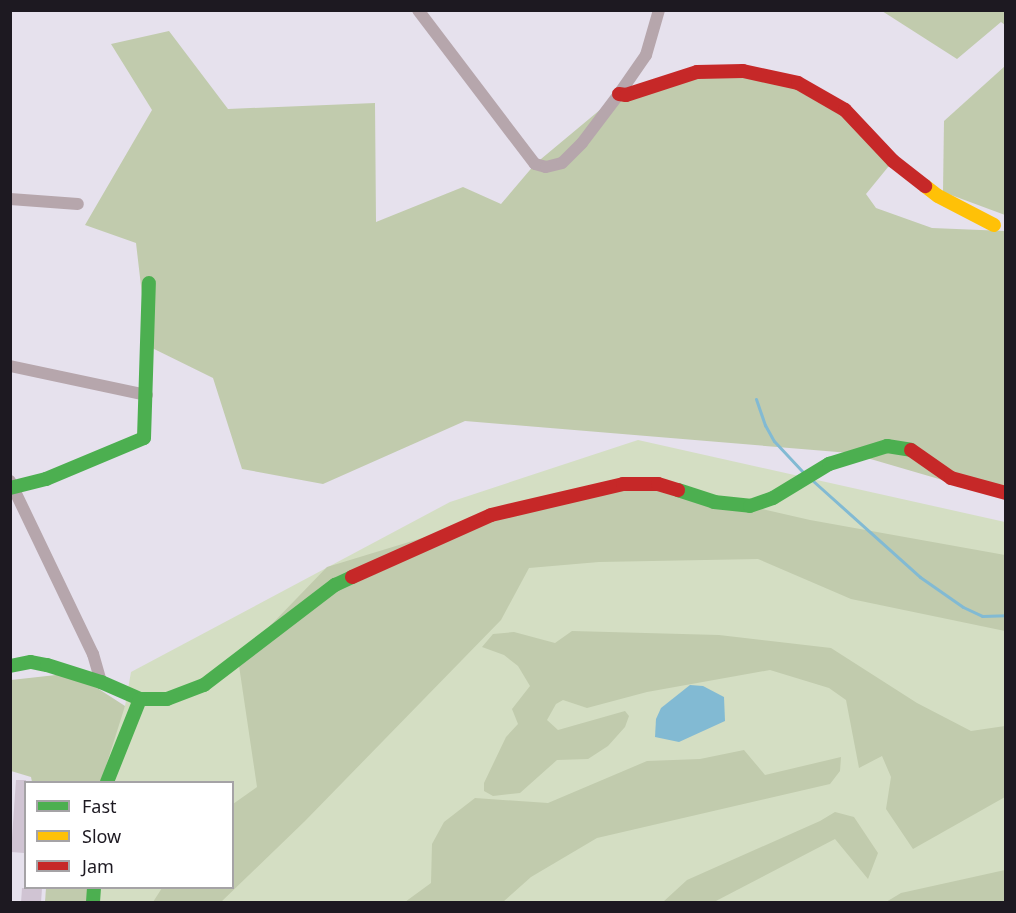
<!DOCTYPE html>
<style>
body{margin:0}
#map{position:relative;width:1016px;height:913px;overflow:hidden;background:#e6e1ed;font-family:"Noto Sans",sans-serif}
div>[style]{position:absolute}
[style*='--x']{left:calc(var(--x)*1px);top:calc(var(--y)*1px);width:calc(var(--w)*1px);rotate:calc(var(--a)*1deg)}
.green>*{inset:0;background:#d4dec3}
.forest>*{inset:0;background:#c1cbad}
.water>*{inset:0;background:#82bad3}
.stream>*{height:3px;margin:-1.5px;padding:0 1.5px;transform-origin:1.5px;border-radius:1.5px;background:#82bad3}
.building>*{inset:0;background:#d0c4d3}
.street>*{height:12px;margin:-6px;padding:0 6px;transform-origin:6px;border-radius:6px;background:#b6a6ac}
.fast>*{height:14px;margin:-7px;padding:0 7px;transform-origin:7px;border-radius:7px;background:#4caf50}
.slow>*{height:14px;margin:-7px;padding:0 7px;transform-origin:7px;border-radius:7px;background:#ffc107}
.jam>*{height:14px;margin:-7px;padding:0 7px;transform-origin:7px;border-radius:7px;background:#c62828}
span{translate:-50% -50%;white-space:nowrap;text-align:center;line-height:1.15;-webkit-text-stroke:6px #fff;paint-order:stroke}
.frame{position:absolute;inset:0;border:12px solid #1d1921;pointer-events:none}
.legend{position:absolute;left:24px;top:781px;width:210px;height:108px;box-sizing:border-box;background:#fff;border:2px solid #a5a3a6;margin:0;padding:8px 10px;list-style:none;font-size:18px;color:#1d1921}
.legend li{display:flex;align-items:center;gap:12px;height:30px}
.legend b{width:30px;border:2px solid #a5a3a6}
</style>
<div id="map">
<div class="green">
<i style="clip-path:polygon(638px 440px,1005px 522px,1005px 902px,47px 902px,49px 888px,232px 888px,232px 782px,88px 782px,125px 706px,131px 672px,450px 502px)"></i>
</div>
<div class="forest">
<i style="clip-path:polygon(882px 11px,1005px 11px,1005px 25px,1001px 22px,957px 59px)"></i>
<i style="clip-path:polygon(169px 31px,228px 109px,375px 103px,376px 222px,463px 187px,501px 204px,535px 164px,619px 94px,733px 71px,821px 94px,893px 161px,866px 194px,876px 208px,932px 228px,1005px 231px,1005px 493px,980px 491px,850px 453px,465px 421px,323px 484px,242px 469px,213px 378px,148px 346px,136px 243px,85px 225px,152px 110px,111px 44px)"></i>
<i style="clip-path:polygon(1005px 66px,1005px 215px,943px 192px,944px 121px)"></i>
<i style="clip-path:polygon(623px 477px,810px 520px,1005px 555px,1005px 631px,851px 599px,758px 559px,599px 562px,529px 568px,501px 620px,305px 821px,221px 902px,153px 902px,162px 888px,232px 888px,233px 804px,257px 787px,238px 659px,327px 567px)"></i>
<i style="clip-path:polygon(572px 631px,719px 635px,831px 648px,917px 703px,971px 731px,1005px 726px,1005px 797px,913px 849px,886px 809px,891px 777px,882px 756px,859px 768px,846px 700px,829px 688px,770px 670px,647px 692px,587px 708px,563px 700px,556px 704px,547px 720px,558px 730px,625px 711px,629px 716px,625px 727px,608px 746px,588px 759px,557px 760px,520px 793px,493px 796px,484px 791px,484px 783px,506px 737px,518px 724px,512px 709px,530px 686px,518px 666px,504px 655px,482px 647px,493px 634px,514px 632px,555px 643px)"></i>
<i style="clip-path:polygon(74px 673px,125px 706px,101px 782px,32px 782px,31px 777px,11px 771px,11px 680px)"></i>
<i style="clip-path:polygon(744px 750px,765px 775px,841px 757px,840px 771px,830px 784px,597px 838px,531px 877px,503px 902px,405px 902px,431px 883px,432px 844px,444px 822px,475px 798px,548px 803px,647px 761px,700px 759px)"></i>
<i style="clip-path:polygon(835px 812px,854px 817px,878px 853px,868px 879px,835px 839px,714px 902px,663px 902px,687px 880px,820px 821px)"></i>
<i style="clip-path:polygon(1005px 870px,1005px 902px,886px 902px,901px 893px)"></i>
<i style="clip-path:polygon(46px 888px,90px 888px,90px 902px,45px 902px)"></i>
</div>
<div class="water">
<i style="clip-path:polygon(690px 685px,703px 686px,724px 697px,725px 721px,679px 742px,655px 737px,656px 719px,661px 708px)"></i>
</div>
<div class="stream">
<i style="--x:756;--y:399;--w:28;--a:71"></i>
<i style="--x:765;--y:425;--w:18;--a:61"></i>
<i style="--x:774;--y:441;--w:42;--a:46.9"></i>
<i style="--x:812;--y:480;--w:145;--a:41.9"></i>
<i style="--x:920;--y:577;--w:52;--a:34.9"></i>
<i style="--x:963;--y:607;--w:21;--a:25"></i>
<i style="--x:982;--y:616;--w:24;--a:-2"></i>
</div>
<div class="building">
<i style="clip-path:polygon(16px 780px,26px 780px,24px 853px,11px 852px)"></i>
<i style="clip-path:polygon(22px 888px,42px 888px,41px 903px,21px 903px)"></i>
</div>
<div class="street">
<i style="--x:418;--y:10;--w:193;--a:52.8"></i>
<i style="--x:535;--y:164;--w:11;--a:15"></i>
<i style="--x:546;--y:167;--w:16;--a:-14"></i>
<i style="--x:562;--y:163;--w:28;--a:-45"></i>
<i style="--x:582;--y:143;--w:61;--a:-52.9"></i>
<i style="--x:619;--y:94;--w:47;--a:-55.3"></i>
<i style="--x:646;--y:55;--w:47;--a:-73.9"></i>
<i style="--x:10;--y:199;--w:68;--a:4.2"></i>
<i style="--x:10;--y:366;--w:140;--a:12"></i>
<i style="--x:10;--y:481;--w:192;--a:64.4"></i>
<i style="--x:93;--y:654;--w:29;--a:74"></i>
</div>
<div class="fast">
<i style="--x:10;--y:488;--w:37;--a:-14"></i>
<i style="--x:46;--y:479;--w:106;--a:-22.7"></i>
<i style="--x:144;--y:438;--w:155;--a:-88.2"></i>
<i style="--x:678;--y:490;--w:38;--a:18"></i>
<i style="--x:714;--y:502;--w:36;--a:6"></i>
<i style="--x:750;--y:506;--w:24;--a:-19"></i>
<i style="--x:773;--y:498;--w:66;--a:-31.3"></i>
<i style="--x:829;--y:464;--w:61;--a:-17.2"></i>
<i style="--x:887;--y:446;--w:24;--a:9"></i>
<i style="--x:10;--y:666;--w:21;--a:-11"></i>
<i style="--x:31;--y:662;--w:16;--a:11"></i>
<i style="--x:47;--y:665;--w:57;--a:17.5"></i>
<i style="--x:101;--y:682;--w:43;--a:23.6"></i>
<i style="--x:140;--y:699;--w:27;--a:0"></i>
<i style="--x:167;--y:699;--w:40;--a:-21"></i>
<i style="--x:204;--y:685;--w:165;--a:-37.4"></i>
<i style="--x:335;--y:585;--w:19;--a:-25"></i>
<i style="--x:107;--y:782;--w:89;--a:-68.3"></i>
<i style="--x:93;--y:902;--w:14;--a:-86"></i>
</div>
<div class="slow">
<i style="--x:925;--y:186;--w:16;--a:38"></i>
<i style="--x:938;--y:196;--w:63;--a:27.4"></i>
</div>
<div class="jam">
<i style="--x:619;--y:94;--w:7;--a:8"></i>
<i style="--x:626;--y:95;--w:75;--a:-17.9"></i>
<i style="--x:697;--y:72;--w:46;--a:-1.2"></i>
<i style="--x:743;--y:71;--w:56;--a:12.3"></i>
<i style="--x:798;--y:83;--w:54;--a:29.9"></i>
<i style="--x:845;--y:110;--w:70;--a:46.7"></i>
<i style="--x:893;--y:161;--w:41;--a:38"></i>
<i style="--x:911;--y:450;--w:49;--a:35"></i>
<i style="--x:951;--y:478;--w:57;--a:15.3"></i>
<i style="--x:352;--y:577;--w:152;--a:-24"></i>
<i style="--x:491;--y:515;--w:136;--a:-13.2"></i>
<i style="--x:623;--y:484;--w:35;--a:0"></i>
<i style="--x:658;--y:484;--w:21;--a:17"></i>
</div>
<div class="frame"></div>
<ul class="legend">
<li><b style="height:8px;background:#4caf50"></b>Fast</li>
<li><b style="height:8px;background:#ffc107"></b>Slow</li>
<li><b style="height:8px;background:#c62828"></b>Jam</li>
</ul>
</div>
